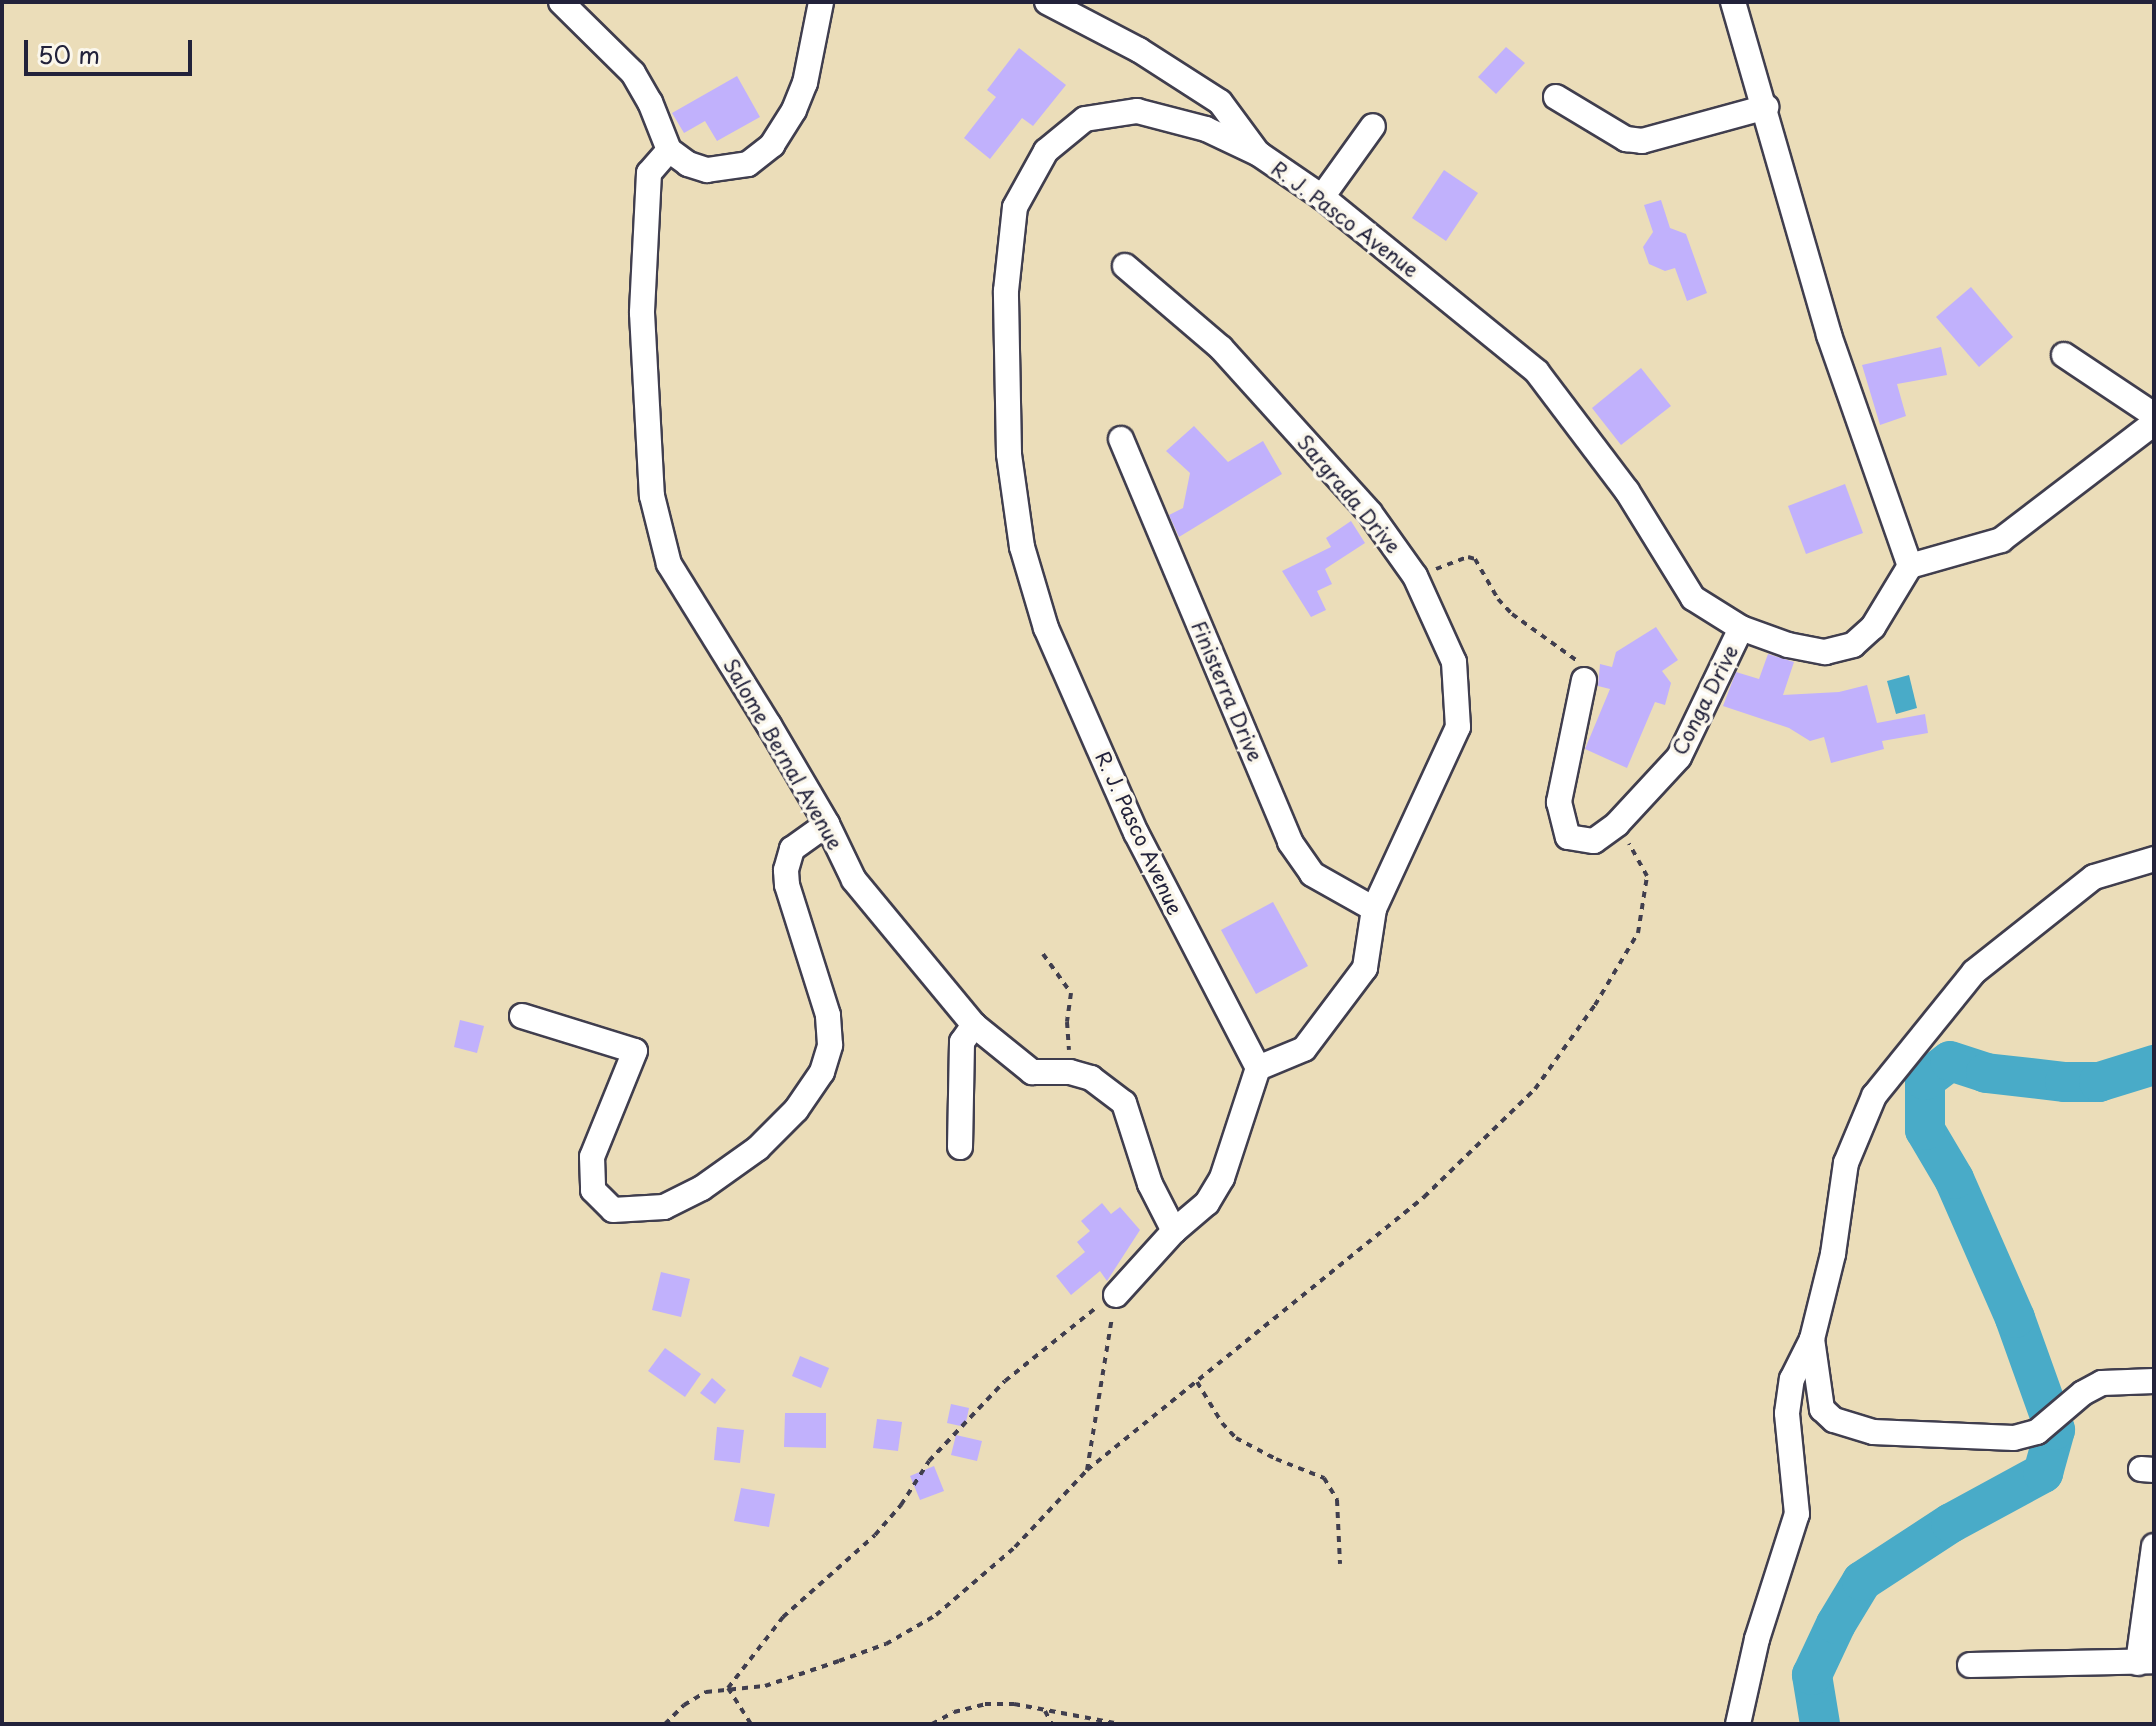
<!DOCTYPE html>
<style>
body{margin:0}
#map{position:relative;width:2156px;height:1726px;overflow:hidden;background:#ebddb9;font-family:"Playpen Sans",sans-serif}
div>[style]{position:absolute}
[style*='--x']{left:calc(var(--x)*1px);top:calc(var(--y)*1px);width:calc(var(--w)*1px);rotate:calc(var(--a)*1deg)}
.water>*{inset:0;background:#49abc8}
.river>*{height:40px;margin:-20px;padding:0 20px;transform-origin:20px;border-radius:20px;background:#49abc8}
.building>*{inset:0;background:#c1b1fc}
.path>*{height:4px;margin-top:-2px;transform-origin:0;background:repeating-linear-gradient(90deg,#403e4e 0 6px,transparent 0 12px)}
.roads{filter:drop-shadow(2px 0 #403e4e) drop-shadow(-2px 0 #403e4e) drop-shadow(0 2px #403e4e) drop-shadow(0 -2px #403e4e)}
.minor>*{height:24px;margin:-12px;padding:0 12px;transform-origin:12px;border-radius:12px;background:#fff}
span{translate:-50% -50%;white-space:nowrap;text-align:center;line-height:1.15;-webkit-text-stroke:7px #fbf7ec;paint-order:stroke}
.street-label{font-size:20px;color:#22223b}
.frame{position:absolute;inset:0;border:4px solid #22223b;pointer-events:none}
.scale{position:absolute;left:24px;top:40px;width:168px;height:36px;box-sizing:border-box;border:4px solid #22223b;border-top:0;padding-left:10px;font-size:24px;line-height:28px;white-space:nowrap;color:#22223b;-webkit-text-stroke:6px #fbf7ec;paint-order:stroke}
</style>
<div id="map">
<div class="water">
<i style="clip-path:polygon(1909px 675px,1917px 708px,1896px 714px,1887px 681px)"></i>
</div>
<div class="river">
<i style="--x:1820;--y:1724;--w:50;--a:-99.3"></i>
<i style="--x:1812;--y:1675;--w:56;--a:-64.8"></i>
<i style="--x:1836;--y:1624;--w:50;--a:-58.8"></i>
<i style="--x:1862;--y:1581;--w:106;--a:-33.1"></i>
<i style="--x:1951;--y:1523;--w:105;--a:-28.5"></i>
<i style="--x:2043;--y:1473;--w:45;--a:-74.4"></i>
<i style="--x:2055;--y:1430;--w:119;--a:-109.7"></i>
<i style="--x:2015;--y:1318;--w:152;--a:-113.7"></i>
<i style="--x:1954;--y:1179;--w:57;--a:-120.6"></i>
<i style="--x:1925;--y:1130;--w:50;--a:-90"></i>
<i style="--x:1925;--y:1080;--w:31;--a:-37"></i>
<i style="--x:1950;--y:1061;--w:38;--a:18"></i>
<i style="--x:1986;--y:1073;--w:80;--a:6.5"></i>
<i style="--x:2065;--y:1082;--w:34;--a:0"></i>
<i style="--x:2099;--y:1082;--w:58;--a:-17.2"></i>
</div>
<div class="building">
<i style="clip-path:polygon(1506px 47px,1525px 63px,1496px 94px,1478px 77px)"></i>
<i style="clip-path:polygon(1019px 48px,1066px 85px,1033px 126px,1022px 118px,990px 159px,964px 138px,996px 97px,987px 90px)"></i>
<i style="clip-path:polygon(737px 76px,760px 117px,717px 141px,705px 121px,684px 133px,672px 113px)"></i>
<i style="clip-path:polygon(1444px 170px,1478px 193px,1446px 241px,1412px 218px)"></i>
<i style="clip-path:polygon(1661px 200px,1670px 228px,1686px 234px,1707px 293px,1687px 301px,1675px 268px,1665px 271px,1649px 264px,1643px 247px,1653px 232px,1644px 205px)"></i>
<i style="clip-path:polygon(1971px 287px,2013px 337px,1979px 367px,1936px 317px)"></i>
<i style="clip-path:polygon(1941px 347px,1947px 375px,1897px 384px,1906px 416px,1880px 425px,1862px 365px)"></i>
<i style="clip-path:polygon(1641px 368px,1671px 406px,1621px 445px,1592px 408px)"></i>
<i style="clip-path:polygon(1194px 426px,1228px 462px,1263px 441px,1282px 474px,1179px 537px,1169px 515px,1183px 508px,1190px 473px,1166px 451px)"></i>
<i style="clip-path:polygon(1845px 484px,1863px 533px,1806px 554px,1788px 506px)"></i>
<i style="clip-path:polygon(1351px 521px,1365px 543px,1325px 569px,1332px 584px,1317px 591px,1326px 610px,1311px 617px,1282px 571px,1331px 547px,1326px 538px)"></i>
<i style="clip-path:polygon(1656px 627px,1678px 660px,1662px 671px,1671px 683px,1665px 705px,1655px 702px,1627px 768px,1585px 749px,1610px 689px,1598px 686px,1600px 664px,1612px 667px,1616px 652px)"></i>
<i style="clip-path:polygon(1768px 654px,1794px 662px,1783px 695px,1839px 692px,1867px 685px,1877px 723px,1925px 714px,1928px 733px,1882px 741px,1884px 749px,1831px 763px,1824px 737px,1810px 741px,1789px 728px,1723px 706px,1736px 672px,1759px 679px)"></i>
<i style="clip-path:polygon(1273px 902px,1308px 966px,1256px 994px,1221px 930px)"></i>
<i style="clip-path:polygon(460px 1020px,484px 1026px,477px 1053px,454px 1047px)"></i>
<i style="clip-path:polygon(1102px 1203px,1111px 1214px,1120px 1207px,1140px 1230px,1107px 1281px,1100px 1271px,1071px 1295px,1056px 1276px,1085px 1252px,1077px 1242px,1090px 1231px,1081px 1221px)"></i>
<i style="clip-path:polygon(661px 1272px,690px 1279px,681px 1317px,652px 1310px)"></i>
<i style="clip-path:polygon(665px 1348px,701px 1374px,685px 1397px,648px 1371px)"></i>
<i style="clip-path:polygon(800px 1356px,829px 1368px,821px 1388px,792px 1376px)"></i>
<i style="clip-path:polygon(712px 1378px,726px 1390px,715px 1404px,700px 1393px)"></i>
<i style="clip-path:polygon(951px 1404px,969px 1408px,965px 1427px,947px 1423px)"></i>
<i style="clip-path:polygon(785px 1413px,826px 1413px,826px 1448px,784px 1447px)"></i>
<i style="clip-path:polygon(877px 1419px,902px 1422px,898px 1451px,873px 1448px)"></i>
<i style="clip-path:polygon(717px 1427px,744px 1430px,740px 1463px,714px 1460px)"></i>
<i style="clip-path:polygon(956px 1435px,982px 1441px,977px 1461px,951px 1455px)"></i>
<i style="clip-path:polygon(934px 1466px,944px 1491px,920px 1500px,910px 1476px)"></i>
<i style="clip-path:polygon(741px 1488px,775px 1494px,769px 1527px,734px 1521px)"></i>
</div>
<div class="path">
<i style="--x:1436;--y:569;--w:34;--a:-21"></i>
<i style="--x:1468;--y:557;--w:7;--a:16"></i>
<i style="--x:1475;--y:559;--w:46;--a:60.1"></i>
<i style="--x:1498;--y:599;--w:21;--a:47"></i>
<i style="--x:1512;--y:614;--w:79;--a:35.7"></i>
<i style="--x:1043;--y:954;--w:48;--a:54.3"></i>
<i style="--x:1071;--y:993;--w:29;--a:98"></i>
<i style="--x:1067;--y:1022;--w:28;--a:86"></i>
<i style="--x:1197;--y:1382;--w:48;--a:58.6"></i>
<i style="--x:1222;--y:1423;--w:21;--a:47"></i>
<i style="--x:1236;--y:1438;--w:45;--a:27.7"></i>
<i style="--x:1276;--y:1459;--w:52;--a:21.6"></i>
<i style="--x:1324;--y:1478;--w:26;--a:59"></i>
<i style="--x:1337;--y:1500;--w:64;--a:87.3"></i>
<i style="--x:1087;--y:1470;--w:155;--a:-80.7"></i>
<i style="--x:728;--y:1688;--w:90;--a:-52.2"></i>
<i style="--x:783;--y:1617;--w:123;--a:-41.7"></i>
<i style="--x:875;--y:1535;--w:40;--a:-49"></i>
<i style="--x:901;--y:1505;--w:52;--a:-57.5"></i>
<i style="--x:929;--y:1461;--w:110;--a:-46.5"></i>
<i style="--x:1005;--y:1381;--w:118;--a:-38.8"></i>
<i style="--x:728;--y:1688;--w:43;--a:57.4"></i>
<i style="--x:1045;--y:1711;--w:15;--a:62"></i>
<i style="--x:665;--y:1724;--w:27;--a:-45"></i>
<i style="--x:684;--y:1705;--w:26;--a:-31"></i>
<i style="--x:706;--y:1692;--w:59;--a:-5.8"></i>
<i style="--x:765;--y:1686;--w:78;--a:-18.7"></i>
<i style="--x:839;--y:1661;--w:50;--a:-19.9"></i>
<i style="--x:886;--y:1644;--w:58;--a:-30.1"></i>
<i style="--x:936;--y:1615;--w:104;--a:-40.7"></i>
<i style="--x:1015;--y:1547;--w:105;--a:-46.9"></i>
<i style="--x:1087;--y:1470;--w:434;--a:-39"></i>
<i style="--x:1424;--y:1197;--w:155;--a:-44.2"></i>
<i style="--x:1535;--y:1089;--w:103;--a:-54.5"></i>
<i style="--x:1595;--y:1005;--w:84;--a:-59.2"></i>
<i style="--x:1638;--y:933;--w:58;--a:-81"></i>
<i style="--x:1647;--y:876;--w:37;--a:-119"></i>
<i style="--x:932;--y:1724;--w:25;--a:-29"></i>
<i style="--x:954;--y:1712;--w:32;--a:-14"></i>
<i style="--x:985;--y:1704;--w:29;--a:0"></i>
<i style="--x:1014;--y:1704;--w:108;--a:10.7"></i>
</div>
<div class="roads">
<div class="minor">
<i style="--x:561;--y:2;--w:101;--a:44.6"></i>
<i style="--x:633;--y:73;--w:34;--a:60"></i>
<i style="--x:650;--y:102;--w:52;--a:68.4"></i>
<i style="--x:1047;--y:2;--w:104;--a:27.6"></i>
<i style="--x:1139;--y:50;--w:96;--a:32.7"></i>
<i style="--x:1220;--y:102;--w:62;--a:53.5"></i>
<i style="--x:1733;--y:2;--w:347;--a:73.9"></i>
<i style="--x:1829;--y:335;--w:245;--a:70.7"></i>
<i style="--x:1556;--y:97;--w:82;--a:31"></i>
<i style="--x:1626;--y:139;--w:16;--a:7"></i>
<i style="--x:1642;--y:141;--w:129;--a:-15.3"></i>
<i style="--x:669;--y:150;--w:30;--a:131"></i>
<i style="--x:649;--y:173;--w:140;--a:92.9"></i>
<i style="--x:642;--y:313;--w:183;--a:86.9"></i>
<i style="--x:652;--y:496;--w:70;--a:76"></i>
<i style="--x:669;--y:564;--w:190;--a:58.2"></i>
<i style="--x:769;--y:725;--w:115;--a:59.6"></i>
<i style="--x:827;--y:824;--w:62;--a:64.3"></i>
<i style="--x:854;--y:880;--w:188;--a:50.4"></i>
<i style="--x:974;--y:1025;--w:75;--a:39"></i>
<i style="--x:1032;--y:1072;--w:38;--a:0"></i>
<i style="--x:1070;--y:1072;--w:22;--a:16"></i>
<i style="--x:1091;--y:1078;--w:41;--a:37.1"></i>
<i style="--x:1124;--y:1103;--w:85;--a:72.2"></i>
<i style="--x:1150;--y:1184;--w:53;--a:62.9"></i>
<i style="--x:669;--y:150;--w:24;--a:36"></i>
<i style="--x:688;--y:164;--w:20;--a:18"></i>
<i style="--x:707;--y:170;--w:41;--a:-8.3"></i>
<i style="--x:748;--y:164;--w:31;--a:-38"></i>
<i style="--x:772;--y:145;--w:41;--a:-57.8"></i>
<i style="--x:794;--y:110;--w:29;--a:-68"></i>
<i style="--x:805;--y:83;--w:83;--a:-78.8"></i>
<i style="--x:1322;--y:197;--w:87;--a:-54.3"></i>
<i style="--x:1125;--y:266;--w:126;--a:40.5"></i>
<i style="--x:1221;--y:348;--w:222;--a:47.9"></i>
<i style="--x:1370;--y:513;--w:77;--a:54.5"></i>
<i style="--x:1415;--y:576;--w:94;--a:65.6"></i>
<i style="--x:1454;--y:662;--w:65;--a:86.5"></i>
<i style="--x:1458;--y:727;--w:200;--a:114.8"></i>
<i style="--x:1374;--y:909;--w:60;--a:98.7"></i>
<i style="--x:1365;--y:968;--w:101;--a:127"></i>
<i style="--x:1304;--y:1049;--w:50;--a:157.6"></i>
<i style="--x:2064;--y:355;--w:108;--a:33.7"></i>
<i style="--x:1121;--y:439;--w:437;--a:67.2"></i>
<i style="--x:1290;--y:842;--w:39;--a:55"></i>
<i style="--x:1312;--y:874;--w:71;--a:29.4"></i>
<i style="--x:1910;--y:566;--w:95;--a:-15.9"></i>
<i style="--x:2001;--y:540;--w:193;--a:-37.4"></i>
<i style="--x:1584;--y:680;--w:125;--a:101.6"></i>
<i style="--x:1559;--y:802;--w:36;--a:76"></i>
<i style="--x:1568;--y:837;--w:26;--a:9"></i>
<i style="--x:1594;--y:841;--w:29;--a:-36"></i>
<i style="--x:1617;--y:824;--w:91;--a:-47.2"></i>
<i style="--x:1679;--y:757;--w:143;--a:-64.3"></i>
<i style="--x:522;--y:1016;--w:118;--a:17.2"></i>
<i style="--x:635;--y:1051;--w:114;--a:112.1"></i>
<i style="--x:592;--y:1157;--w:33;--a:88"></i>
<i style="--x:593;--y:1190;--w:28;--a:45"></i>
<i style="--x:613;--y:1210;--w:51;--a:-3.4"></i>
<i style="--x:664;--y:1207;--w:42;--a:-26.6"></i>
<i style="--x:702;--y:1188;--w:69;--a:-35.5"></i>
<i style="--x:758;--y:1148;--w:54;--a:-45"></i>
<i style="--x:796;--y:1110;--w:46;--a:-55.6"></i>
<i style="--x:822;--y:1072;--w:28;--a:-73"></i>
<i style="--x:830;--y:1045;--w:30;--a:-94"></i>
<i style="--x:828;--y:1015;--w:136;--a:-107.5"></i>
<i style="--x:787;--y:885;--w:15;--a:-94"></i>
<i style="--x:786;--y:870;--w:22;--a:-74"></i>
<i style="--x:792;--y:849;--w:43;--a:-35.5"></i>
<i style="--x:1258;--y:1068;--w:265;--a:-117.4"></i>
<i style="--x:1136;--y:833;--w:224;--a:-113.7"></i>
<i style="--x:1046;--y:628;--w:84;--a:-106.5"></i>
<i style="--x:1022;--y:547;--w:94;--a:-98"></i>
<i style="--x:1009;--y:454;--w:163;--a:-91.1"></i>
<i style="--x:1006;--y:291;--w:84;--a:-83.9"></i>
<i style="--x:1015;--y:207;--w:64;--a:-61"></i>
<i style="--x:1046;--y:151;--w:50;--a:-39.4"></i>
<i style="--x:1085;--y:119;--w:53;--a:-8.7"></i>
<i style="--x:1137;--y:111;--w:71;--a:14.6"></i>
<i style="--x:1206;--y:129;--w:59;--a:25.3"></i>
<i style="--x:1259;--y:154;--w:76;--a:34.3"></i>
<i style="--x:1322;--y:197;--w:277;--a:39.1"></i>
<i style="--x:1537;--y:372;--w:149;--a:52.9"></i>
<i style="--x:1627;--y:491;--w:126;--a:58.3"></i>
<i style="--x:1693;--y:598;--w:57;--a:32"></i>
<i style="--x:1741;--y:628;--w:50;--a:19.9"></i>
<i style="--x:1788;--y:645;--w:38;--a:11"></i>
<i style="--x:1825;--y:652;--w:29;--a:-14"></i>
<i style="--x:1853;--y:645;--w:27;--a:-42"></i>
<i style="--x:1873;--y:627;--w:71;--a:-58.8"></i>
<i style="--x:960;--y:1147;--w:105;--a:-88.9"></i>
<i style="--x:962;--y:1042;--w:21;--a:-55"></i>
<i style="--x:1116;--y:1295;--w:86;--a:-47.8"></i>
<i style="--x:1174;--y:1231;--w:43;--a:-40.3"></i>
<i style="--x:1207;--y:1203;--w:29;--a:-59"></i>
<i style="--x:1222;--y:1178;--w:116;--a:-71.9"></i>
<i style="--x:1812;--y:1339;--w:71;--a:81.9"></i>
<i style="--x:1822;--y:1409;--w:16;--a:43"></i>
<i style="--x:1834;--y:1420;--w:41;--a:17.1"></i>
<i style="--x:1873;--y:1432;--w:141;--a:2.4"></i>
<i style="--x:2014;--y:1438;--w:24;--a:-15"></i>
<i style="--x:2037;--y:1432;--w:60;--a:-40.3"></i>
<i style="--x:2083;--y:1393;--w:21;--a:-28"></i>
<i style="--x:2102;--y:1383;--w:52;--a:-2.2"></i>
<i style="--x:2141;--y:1469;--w:13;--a:4"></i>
<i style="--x:2138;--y:1663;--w:118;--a:-82.2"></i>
<i style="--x:1970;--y:1665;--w:184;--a:-1.2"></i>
<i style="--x:1738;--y:1724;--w:87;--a:-77.4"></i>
<i style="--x:1757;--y:1639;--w:131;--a:-72.3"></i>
<i style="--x:1797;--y:1514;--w:101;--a:-95.7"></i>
<i style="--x:1787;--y:1413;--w:34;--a:-82"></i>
<i style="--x:1792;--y:1379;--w:45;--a:-63.4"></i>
<i style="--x:1812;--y:1339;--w:88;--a:-76.1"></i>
<i style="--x:1833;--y:1254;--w:92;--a:-81.9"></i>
<i style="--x:1846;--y:1163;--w:73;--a:-67.3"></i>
<i style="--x:1874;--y:1096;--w:159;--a:-51.1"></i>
<i style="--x:1974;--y:972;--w:153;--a:-38.4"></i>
<i style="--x:2094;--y:877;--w:63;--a:-16.7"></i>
</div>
</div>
<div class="street-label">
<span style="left:1345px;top:219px;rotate:37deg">R. J. Pasco Avenue</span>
<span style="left:1349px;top:494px;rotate:50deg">Sargrada Drive</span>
<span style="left:1227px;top:691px;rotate:67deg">Finisterra Drive</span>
<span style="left:1705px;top:700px;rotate:-63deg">Conga Drive</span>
<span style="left:783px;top:754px;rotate:60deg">Salome Bernal Avenue</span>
<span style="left:1139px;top:833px;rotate:65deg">R. J. Pasco Avenue</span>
</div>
<div class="frame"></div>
<div class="scale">50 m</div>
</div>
